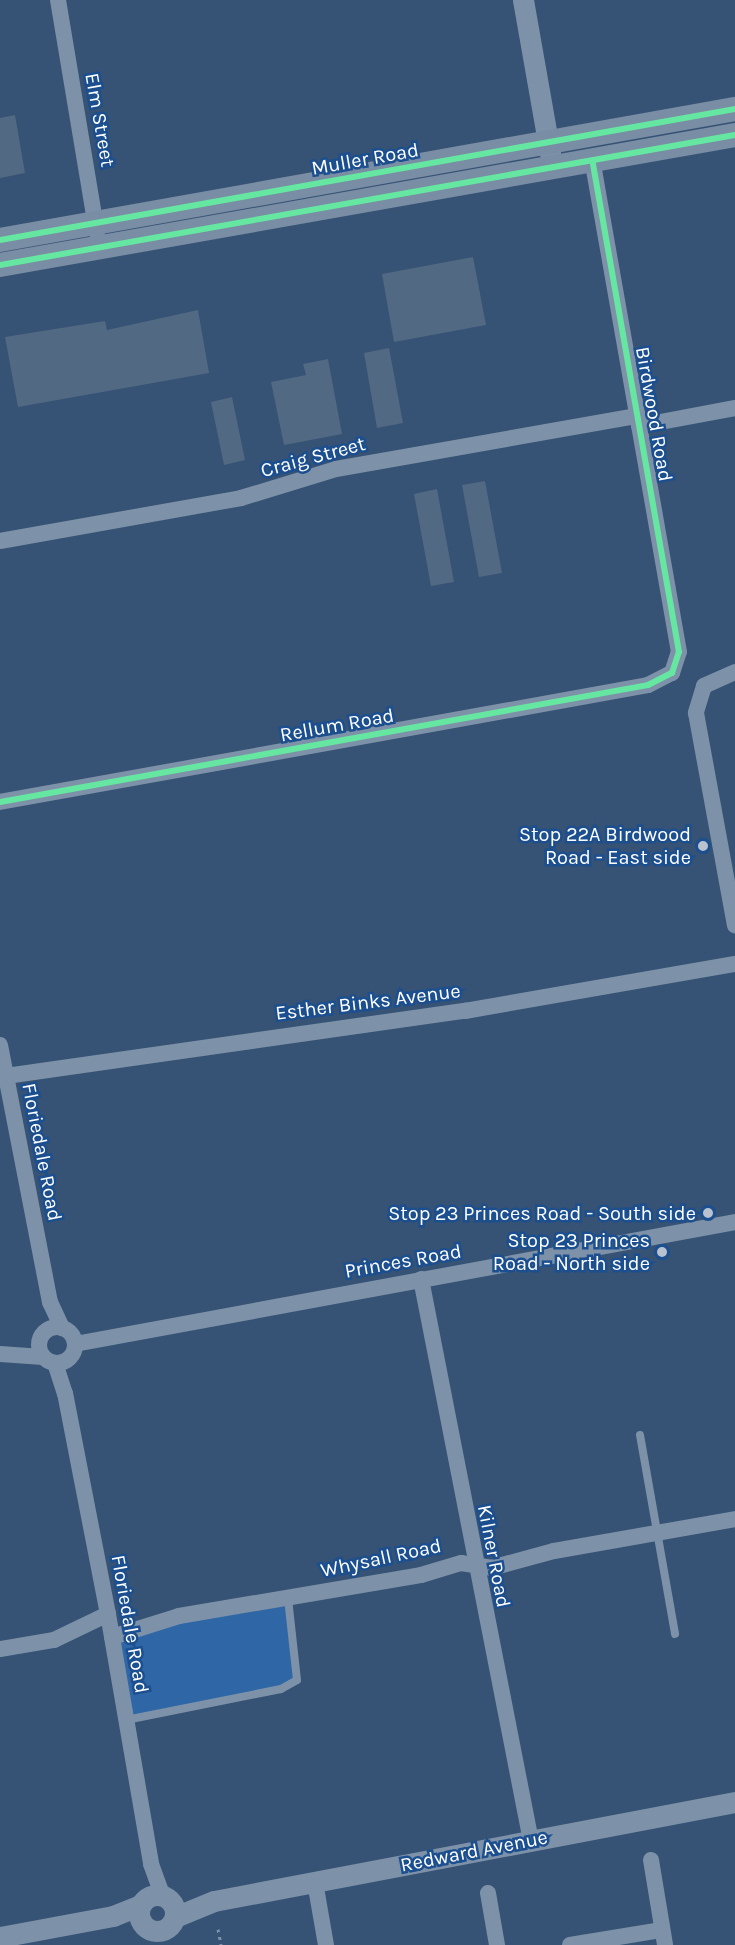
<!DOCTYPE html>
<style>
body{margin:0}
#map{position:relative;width:735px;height:1945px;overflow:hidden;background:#365274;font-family:Karla,sans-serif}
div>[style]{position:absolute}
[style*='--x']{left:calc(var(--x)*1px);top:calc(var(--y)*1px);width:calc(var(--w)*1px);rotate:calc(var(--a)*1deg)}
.green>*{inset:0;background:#2f66a5}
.building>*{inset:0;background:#526984}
.path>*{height:3px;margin-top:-1.5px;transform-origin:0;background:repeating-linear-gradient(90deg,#7d92a8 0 3px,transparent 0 7.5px)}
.service>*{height:8px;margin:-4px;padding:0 4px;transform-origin:4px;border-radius:4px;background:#7d92a8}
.minor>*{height:16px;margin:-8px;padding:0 8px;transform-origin:8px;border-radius:8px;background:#7d92a8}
.minor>.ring{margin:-8px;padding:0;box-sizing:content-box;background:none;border:16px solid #7d92a8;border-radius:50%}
.tertiary>*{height:21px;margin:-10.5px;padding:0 10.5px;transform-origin:10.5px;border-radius:10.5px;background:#7d92a8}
.tertiary>.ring{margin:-10.5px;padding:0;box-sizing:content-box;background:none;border:21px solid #7d92a8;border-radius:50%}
.secondary>*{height:24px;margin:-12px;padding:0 12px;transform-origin:12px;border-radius:12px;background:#798da4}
.cycleway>*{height:6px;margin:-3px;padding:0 3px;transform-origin:3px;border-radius:3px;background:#66e7a1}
.dots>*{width:16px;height:16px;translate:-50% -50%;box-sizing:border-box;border:3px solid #1b4f8f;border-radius:50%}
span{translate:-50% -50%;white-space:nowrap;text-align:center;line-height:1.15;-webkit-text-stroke:5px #1b4f8f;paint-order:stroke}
.street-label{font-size:20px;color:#fff}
.poi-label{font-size:20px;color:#fff}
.right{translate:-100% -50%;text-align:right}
</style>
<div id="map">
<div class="green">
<i style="clip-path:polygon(288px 1598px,297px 1680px,281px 1689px,126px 1720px,112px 1637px)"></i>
</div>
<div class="building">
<i style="clip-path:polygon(15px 115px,25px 173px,0 178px,0 118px)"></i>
<i style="clip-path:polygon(473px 257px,486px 325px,394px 342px,382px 274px)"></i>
<i style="clip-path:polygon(198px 310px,209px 373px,18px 407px,5px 337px,105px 321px,107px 330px)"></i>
<i style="clip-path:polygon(389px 348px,403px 423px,377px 428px,364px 353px)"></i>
<i style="clip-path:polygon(328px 359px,342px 434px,284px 445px,271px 382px,306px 375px,303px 364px)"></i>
<i style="clip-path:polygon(232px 397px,245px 460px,224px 465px,211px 402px)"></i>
<i style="clip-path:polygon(485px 481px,502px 573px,479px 577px,462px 485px)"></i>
<i style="clip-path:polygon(437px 489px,454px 582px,431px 586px,414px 494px)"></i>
</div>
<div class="path">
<i style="--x:218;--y:1929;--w:16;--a:79"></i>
</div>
<div class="service">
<i style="--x:640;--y:1435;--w:202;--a:80"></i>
<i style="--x:126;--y:1720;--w:158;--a:-11.3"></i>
<i style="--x:281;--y:1689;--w:18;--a:-29"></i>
<i style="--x:297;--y:1680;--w:82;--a:-96.3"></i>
</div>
<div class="minor">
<i style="--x:58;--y:0;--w:236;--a:80.5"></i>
<i style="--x:639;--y:426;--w:98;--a:-10.6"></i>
<i style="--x:0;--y:541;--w:245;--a:-10.1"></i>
<i style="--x:241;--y:498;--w:99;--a:-17"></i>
<i style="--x:336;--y:469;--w:307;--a:-10"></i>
<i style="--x:735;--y:672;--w:34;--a:156"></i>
<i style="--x:704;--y:686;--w:28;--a:107"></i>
<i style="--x:696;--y:713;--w:216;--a:79.6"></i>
<i style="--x:0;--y:802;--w:658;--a:-10.23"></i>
<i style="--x:648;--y:685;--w:27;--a:-27"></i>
<i style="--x:672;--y:673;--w:22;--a:-72"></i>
<i style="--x:679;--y:652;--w:499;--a:-100"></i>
<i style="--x:0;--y:1045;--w:262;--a:79"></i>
<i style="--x:50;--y:1302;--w:29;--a:65"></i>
<i style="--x:6;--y:1076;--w:464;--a:-8.1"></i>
<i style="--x:465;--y:1011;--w:274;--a:-9.9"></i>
<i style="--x:421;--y:1279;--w:573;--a:78.93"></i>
<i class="ring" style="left:39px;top:1327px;width:20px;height:20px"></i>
<i style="--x:75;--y:1344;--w:671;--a:-10.47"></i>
<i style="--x:0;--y:1354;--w:43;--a:4"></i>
<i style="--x:55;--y:1363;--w:32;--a:72"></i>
<i style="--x:65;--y:1393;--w:225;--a:79"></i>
<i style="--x:108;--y:1614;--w:254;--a:80.2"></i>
<i style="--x:151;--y:1864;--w:33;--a:70"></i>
<i style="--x:112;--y:1637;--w:70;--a:-17.4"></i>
<i style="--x:179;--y:1616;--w:245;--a:-9.6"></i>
<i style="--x:421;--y:1575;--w:42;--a:-16.7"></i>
<i style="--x:461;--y:1563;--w:30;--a:9"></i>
<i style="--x:491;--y:1568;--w:65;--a:-15.1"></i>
<i style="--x:554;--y:1551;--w:184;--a:-10"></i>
<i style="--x:0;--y:1649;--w:55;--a:-9.5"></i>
<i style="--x:54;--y:1640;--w:60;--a:-25.7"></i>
<i style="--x:651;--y:1860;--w:86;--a:80.6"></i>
<i style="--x:315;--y:1882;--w:64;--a:80.1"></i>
<i style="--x:488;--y:1893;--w:53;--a:80.2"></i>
<i style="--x:570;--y:1945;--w:93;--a:-9.3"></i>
</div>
<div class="tertiary">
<i style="--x:523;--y:0;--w:161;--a:80"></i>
<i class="ring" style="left:139px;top:1895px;width:15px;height:15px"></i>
<i style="--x:175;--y:1917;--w:42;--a:-22.3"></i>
<i style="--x:214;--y:1901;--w:530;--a:-10.76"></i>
<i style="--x:0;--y:1937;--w:115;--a:-10.5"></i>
<i style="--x:113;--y:1916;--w:29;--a:-22"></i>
</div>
<div class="secondary">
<i style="--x:0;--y:240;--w:747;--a:-10.11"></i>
<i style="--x:0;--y:265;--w:746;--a:-10.03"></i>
</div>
<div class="cycleway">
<i style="--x:0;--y:240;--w:747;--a:-10.11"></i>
<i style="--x:0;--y:265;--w:746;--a:-10.03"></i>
<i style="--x:0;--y:802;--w:658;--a:-10.23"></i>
<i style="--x:648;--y:685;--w:27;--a:-27"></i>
<i style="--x:672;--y:673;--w:22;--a:-72"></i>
<i style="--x:679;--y:652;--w:499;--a:-100"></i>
</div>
<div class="dots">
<i style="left:703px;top:846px;background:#b9c2ce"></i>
<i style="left:708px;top:1213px;background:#b9c2ce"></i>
<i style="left:662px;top:1252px;background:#b9c2ce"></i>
</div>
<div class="street-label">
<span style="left:100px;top:120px;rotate:80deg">Elm Street</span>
<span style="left:365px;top:159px;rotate:-10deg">Muller Road</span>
<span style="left:654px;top:414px;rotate:80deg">Birdwood Road</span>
<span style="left:313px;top:457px;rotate:-15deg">Craig Street</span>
<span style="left:337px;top:725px;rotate:-10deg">Rellum Road</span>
<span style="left:368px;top:1002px;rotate:-7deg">Esther Binks Avenue</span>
<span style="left:42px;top:1152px;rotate:79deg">Floriedale Road</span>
<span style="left:403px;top:1261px;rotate:-10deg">Princes Road</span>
<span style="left:494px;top:1556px;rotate:79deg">Kilner Road</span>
<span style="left:381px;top:1558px;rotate:-12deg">Whysall Road</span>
<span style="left:130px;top:1624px;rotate:80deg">Floriedale Road</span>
<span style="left:474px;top:1851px;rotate:-11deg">Redward Avenue</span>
</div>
<div class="poi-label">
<span class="right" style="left:691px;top:846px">Stop 22A Birdwood<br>Road - East side</span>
<span class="right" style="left:696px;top:1213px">Stop 23 Princes Road - South side</span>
<span class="right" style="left:650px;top:1252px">Stop 23 Princes<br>Road - North side</span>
</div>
</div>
